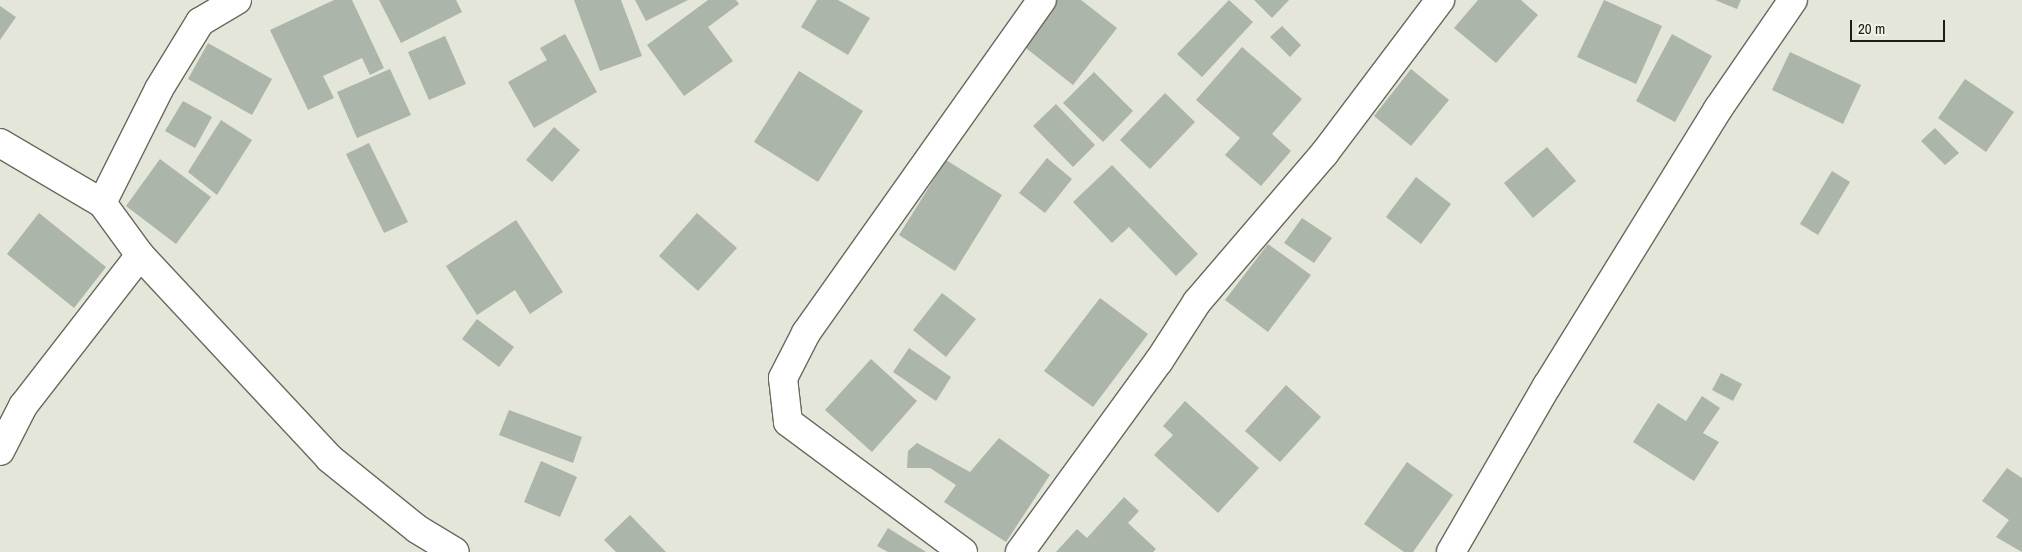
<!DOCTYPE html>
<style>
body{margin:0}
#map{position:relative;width:2022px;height:552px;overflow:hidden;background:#e3e6d8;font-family:"Archivo Narrow",sans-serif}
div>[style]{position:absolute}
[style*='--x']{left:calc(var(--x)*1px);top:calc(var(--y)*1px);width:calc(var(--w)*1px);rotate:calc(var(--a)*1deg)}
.building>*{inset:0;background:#acb5a9}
.roads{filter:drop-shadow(1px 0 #686a5e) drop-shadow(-1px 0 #686a5e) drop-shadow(0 1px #686a5e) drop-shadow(0 -1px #686a5e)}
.minor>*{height:28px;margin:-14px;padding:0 14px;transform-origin:14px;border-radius:14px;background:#fff}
span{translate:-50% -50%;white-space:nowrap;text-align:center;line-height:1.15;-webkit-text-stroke:4.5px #f1f3e5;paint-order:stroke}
.scale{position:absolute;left:1850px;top:20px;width:95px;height:22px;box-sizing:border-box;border:2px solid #1c1d18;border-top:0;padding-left:6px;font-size:15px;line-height:18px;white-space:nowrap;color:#1c1d18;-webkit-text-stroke:4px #f1f3e5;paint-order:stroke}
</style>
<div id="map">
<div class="building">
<i style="clip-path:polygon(334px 0,352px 0,384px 68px,370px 75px,362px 58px,323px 76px,334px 98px,308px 110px,270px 30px)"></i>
<i style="clip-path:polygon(379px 0,456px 0,462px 12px,401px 43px)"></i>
<i style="clip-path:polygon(574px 0,621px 0,642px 56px,600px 71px)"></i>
<i style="clip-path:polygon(635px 0,688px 0,646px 21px)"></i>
<i style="clip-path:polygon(708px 0,736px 0,739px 4px,708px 27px,733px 61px,684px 96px,647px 45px)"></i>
<i style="clip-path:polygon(817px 0,838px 0,870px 18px,848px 55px,801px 27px)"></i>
<i style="clip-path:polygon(1048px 0,1081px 0,1117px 28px,1073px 85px,1017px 41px)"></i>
<i style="clip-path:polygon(1229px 0,1253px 22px,1202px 77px,1177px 54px)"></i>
<i style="clip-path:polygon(1254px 0,1289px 0,1272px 18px)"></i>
<i style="clip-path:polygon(1478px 0,1521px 0,1538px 15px,1496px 63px,1454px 28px)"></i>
<i style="clip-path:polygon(1604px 0,1662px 26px,1636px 84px,1577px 57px)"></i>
<i style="clip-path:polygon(1715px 0,1741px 0,1737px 9px)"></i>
<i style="clip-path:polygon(0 6px,16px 17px,0 40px)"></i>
<i style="clip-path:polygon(1282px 26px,1301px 45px,1290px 57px,1270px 37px)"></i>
<i style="clip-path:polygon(565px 34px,597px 92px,534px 128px,508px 82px,547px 60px,540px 48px)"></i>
<i style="clip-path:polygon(1672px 34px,1712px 56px,1675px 122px,1636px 101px)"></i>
<i style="clip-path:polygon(445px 36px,466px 84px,429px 100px,408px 52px)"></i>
<i style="clip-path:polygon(208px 43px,272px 79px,252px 115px,188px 79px)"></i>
<i style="clip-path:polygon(1242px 47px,1302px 99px,1272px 134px,1291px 151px,1261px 186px,1225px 155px,1240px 138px,1196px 100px)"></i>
<i style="clip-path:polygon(1790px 52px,1861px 85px,1843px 124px,1772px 90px)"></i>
<i style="clip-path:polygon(390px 69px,411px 115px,357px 138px,337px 92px)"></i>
<i style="clip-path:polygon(1411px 69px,1449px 100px,1411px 146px,1374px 116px)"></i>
<i style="clip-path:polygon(799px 71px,863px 111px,818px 182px,754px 142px)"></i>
<i style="clip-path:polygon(1094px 72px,1133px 111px,1103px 142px,1063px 103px)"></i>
<i style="clip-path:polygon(1965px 79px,2014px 112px,1986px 152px,1938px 118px)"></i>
<i style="clip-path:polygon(1165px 93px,1195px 122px,1150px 169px,1120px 140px)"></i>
<i style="clip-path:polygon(183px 101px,212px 117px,195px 148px,165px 131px)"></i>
<i style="clip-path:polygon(1056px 104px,1095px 145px,1073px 167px,1033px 126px)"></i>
<i style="clip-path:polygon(221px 120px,252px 140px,217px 195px,188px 172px)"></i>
<i style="clip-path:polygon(554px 127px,580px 150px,552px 182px,526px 160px)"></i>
<i style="clip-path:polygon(1935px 128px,1959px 153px,1945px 165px,1921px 141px)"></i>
<i style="clip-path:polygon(369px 143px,408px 222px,384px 233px,346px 154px)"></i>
<i style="clip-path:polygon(1547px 147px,1576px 181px,1533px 218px,1504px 183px)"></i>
<i style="clip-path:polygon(1047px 158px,1072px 179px,1045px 213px,1019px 193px)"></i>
<i style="clip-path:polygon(160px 159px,211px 197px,176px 244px,126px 206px)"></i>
<i style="clip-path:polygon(946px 160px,1002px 195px,955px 271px,899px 235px)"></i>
<i style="clip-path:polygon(1112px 165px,1198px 254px,1176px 276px,1129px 227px,1112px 243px,1073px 202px)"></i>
<i style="clip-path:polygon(1832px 171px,1850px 182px,1818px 235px,1800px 224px)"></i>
<i style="clip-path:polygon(1416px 177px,1451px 204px,1421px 244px,1386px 217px)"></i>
<i style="clip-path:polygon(39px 213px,106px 267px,74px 308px,7px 254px)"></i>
<i style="clip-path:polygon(697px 213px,737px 248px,698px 291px,659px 256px)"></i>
<i style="clip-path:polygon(1302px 218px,1332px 238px,1314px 263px,1284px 243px)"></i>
<i style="clip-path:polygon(516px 220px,563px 292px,530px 314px,515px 290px,477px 315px,446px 266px)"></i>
<i style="clip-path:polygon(1268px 244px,1311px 275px,1268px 332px,1225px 300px)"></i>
<i style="clip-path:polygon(942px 293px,976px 319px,946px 357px,913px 330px)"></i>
<i style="clip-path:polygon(1100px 298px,1148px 334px,1093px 407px,1044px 371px)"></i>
<i style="clip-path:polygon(477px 319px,514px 347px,499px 367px,462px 339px)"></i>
<i style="clip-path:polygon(909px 348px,951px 377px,936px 401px,893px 372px)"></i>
<i style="clip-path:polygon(871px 359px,917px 401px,872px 452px,825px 410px)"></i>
<i style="clip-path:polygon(1721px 373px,1742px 384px,1733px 401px,1712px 390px)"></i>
<i style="clip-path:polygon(1286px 385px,1321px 417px,1280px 462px,1245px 431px)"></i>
<i style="clip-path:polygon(1702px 396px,1720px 408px,1703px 433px,1719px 442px,1694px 481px,1633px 442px,1658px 403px,1686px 421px)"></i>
<i style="clip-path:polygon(1185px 401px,1259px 468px,1218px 513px,1154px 455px,1173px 435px,1163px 426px)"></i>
<i style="clip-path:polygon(509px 410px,582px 437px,573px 463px,499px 435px)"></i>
<i style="clip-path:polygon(999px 438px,1050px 475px,1006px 542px,944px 502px,956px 485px,930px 468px,907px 468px,908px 451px,917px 443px,970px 472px)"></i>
<i style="clip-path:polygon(541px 461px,577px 477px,560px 517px,524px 502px)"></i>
<i style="clip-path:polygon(1407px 462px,1453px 495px,1413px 552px,1404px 552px,1364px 524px)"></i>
<i style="clip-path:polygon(2007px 468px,2022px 478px,2022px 552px,1996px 537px,2009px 520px,1982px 501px)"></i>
<i style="clip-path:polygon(1124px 497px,1139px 511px,1128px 523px,1156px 549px,1153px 552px,1056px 552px,1077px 529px,1087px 538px)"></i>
<i style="clip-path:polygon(630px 515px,666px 552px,616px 552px,604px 540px)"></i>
<i style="clip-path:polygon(888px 528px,926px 552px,888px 552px,877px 546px)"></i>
</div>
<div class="roads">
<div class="minor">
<i style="--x:0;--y:143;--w:118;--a:30.5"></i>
<i style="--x:102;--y:203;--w:64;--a:53.8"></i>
<i style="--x:140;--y:255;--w:277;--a:47"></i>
<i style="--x:329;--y:458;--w:113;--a:38.9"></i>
<i style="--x:417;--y:529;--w:44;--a:31.2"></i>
<i style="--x:102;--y:203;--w:127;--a:-63.4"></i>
<i style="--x:159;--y:89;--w:79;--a:-58.5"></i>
<i style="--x:200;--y:22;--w:43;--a:-30.7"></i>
<i style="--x:0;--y:451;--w:51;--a:-62.9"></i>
<i style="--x:23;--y:406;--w:191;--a:-52.2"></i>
<i style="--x:963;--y:552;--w:218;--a:-143.4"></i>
<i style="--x:788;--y:422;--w:44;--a:-96.5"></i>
<i style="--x:783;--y:378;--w:51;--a:-62.9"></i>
<i style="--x:806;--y:333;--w:408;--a:-54.7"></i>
<i style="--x:1020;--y:552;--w:236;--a:-54"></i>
<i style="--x:1159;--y:361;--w:70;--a:-57.2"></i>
<i style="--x:1197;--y:302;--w:195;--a:-49.4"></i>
<i style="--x:1324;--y:154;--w:193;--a:-53"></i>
<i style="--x:1451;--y:552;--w:192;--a:-60"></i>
<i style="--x:1547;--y:386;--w:326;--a:-58.3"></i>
<i style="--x:1718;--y:109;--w:132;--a:-55.5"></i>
</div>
</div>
<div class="scale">20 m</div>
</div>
